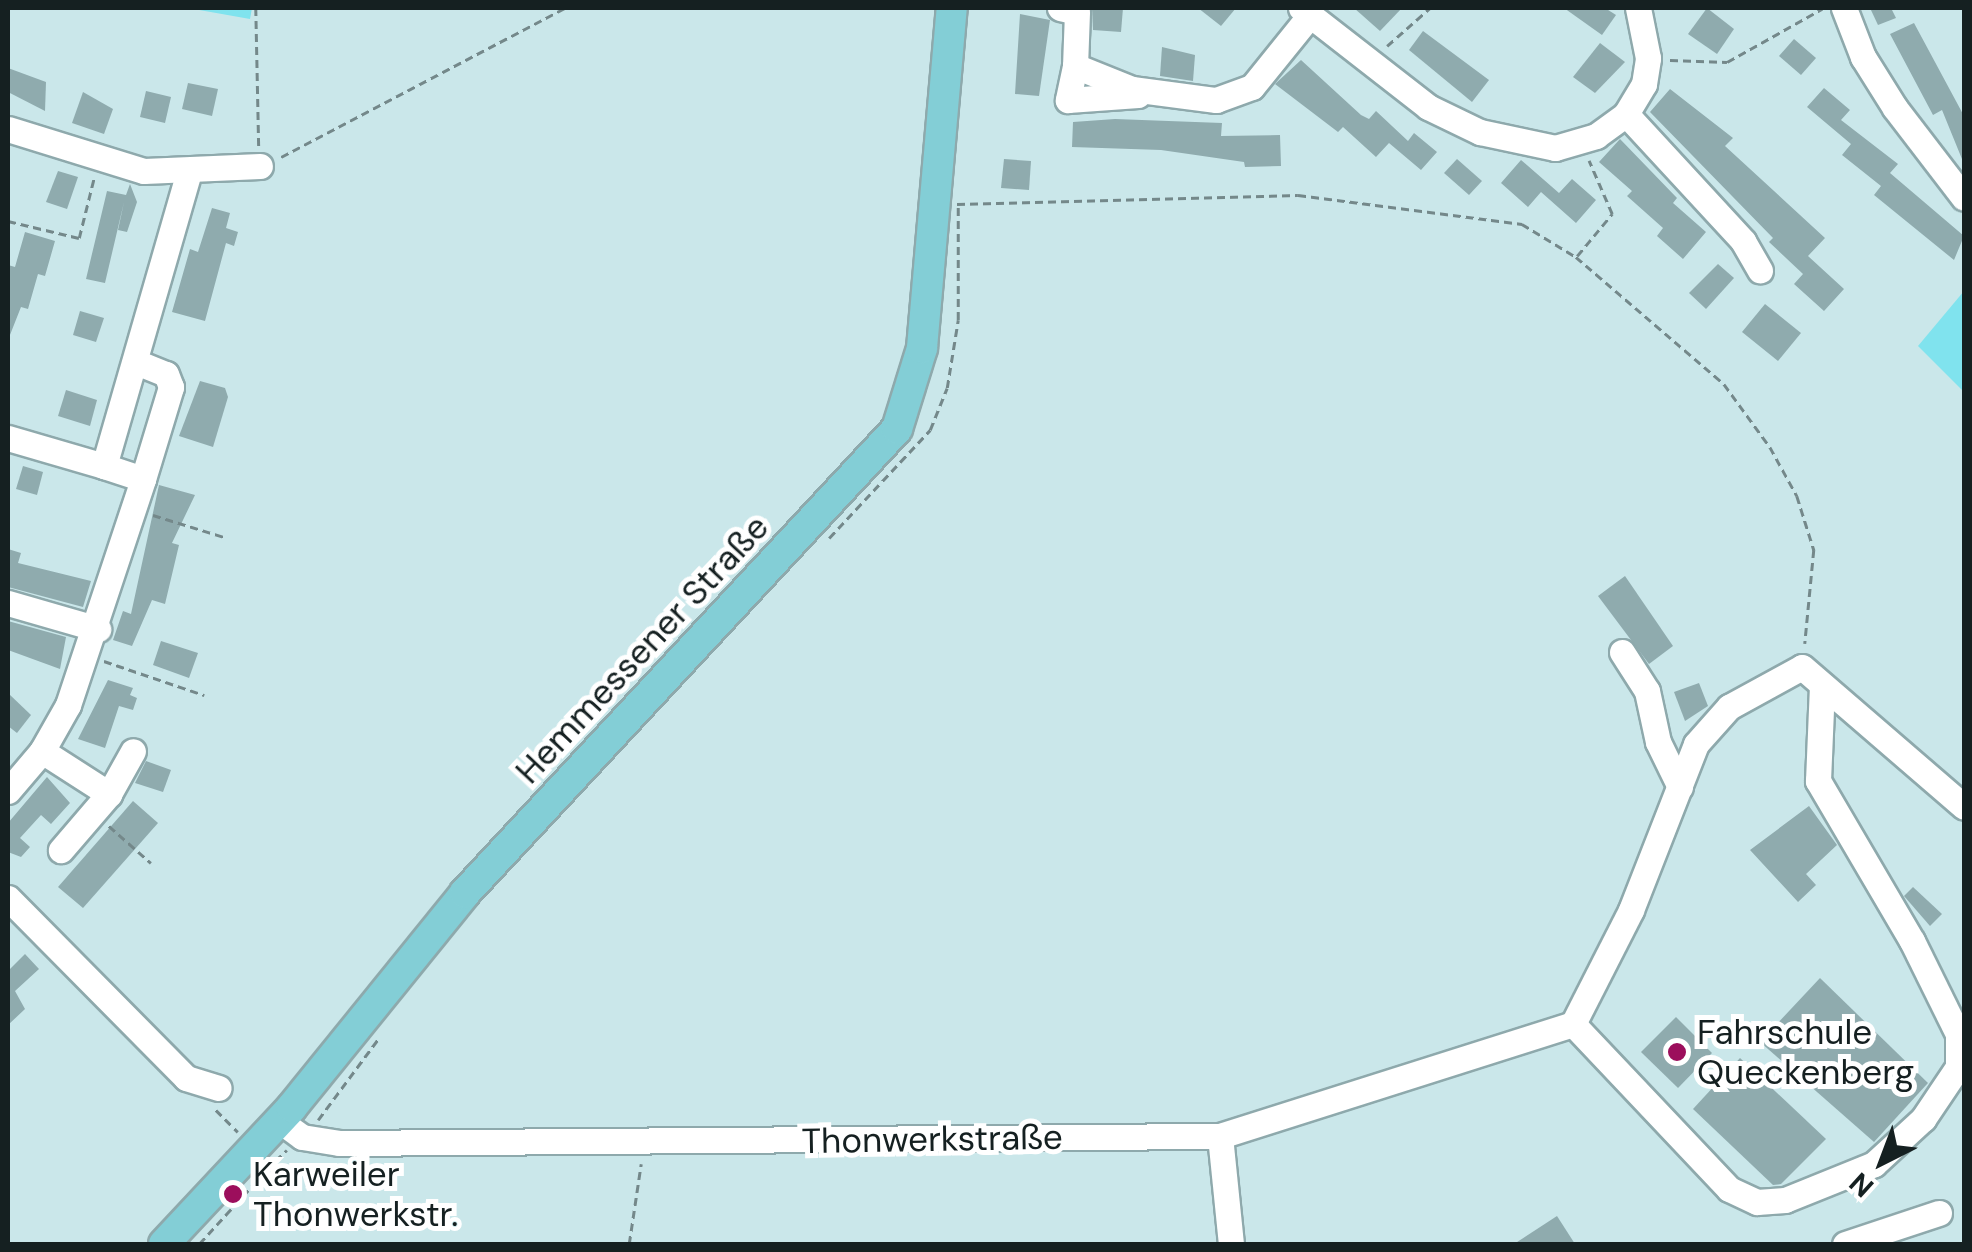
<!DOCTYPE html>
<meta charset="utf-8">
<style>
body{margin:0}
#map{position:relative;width:1972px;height:1252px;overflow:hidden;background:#cae7ea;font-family:"DM Sans",sans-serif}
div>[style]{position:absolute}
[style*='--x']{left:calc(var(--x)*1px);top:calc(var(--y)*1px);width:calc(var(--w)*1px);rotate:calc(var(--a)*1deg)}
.green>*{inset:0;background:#80e3ee}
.building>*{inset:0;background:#8fabae}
.path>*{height:2.5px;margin-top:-1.25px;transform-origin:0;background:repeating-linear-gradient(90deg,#74888a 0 8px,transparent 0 13px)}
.roads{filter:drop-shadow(2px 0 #8ea9ac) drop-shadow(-2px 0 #8ea9ac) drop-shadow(0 2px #8ea9ac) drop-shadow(0 -2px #8ea9ac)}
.minor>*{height:25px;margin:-12.5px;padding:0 12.5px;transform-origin:12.5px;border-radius:12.5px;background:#fff}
.major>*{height:30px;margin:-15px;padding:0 15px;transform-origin:15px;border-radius:15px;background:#83ced6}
.dots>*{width:28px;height:28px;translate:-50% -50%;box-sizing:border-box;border:5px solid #fff;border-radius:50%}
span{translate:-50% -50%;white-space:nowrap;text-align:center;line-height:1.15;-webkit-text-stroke:10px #fff;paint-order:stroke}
.street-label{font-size:35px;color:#152021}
.poi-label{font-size:35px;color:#152021}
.left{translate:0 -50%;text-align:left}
.frame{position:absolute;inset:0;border:10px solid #152021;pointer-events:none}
.north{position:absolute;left:1832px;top:1112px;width:100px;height:100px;-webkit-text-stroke:8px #fff;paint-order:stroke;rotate:222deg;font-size:28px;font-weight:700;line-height:40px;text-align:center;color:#152021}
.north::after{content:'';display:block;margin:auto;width:35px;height:45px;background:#152021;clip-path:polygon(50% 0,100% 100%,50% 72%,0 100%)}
</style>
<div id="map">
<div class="green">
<i style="clip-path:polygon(188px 8px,252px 8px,250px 19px)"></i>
<i style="clip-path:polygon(1964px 291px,1964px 392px,1918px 346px)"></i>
</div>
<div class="building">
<i style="clip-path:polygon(1092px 8px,1123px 8px,1121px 32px,1093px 30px)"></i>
<i style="clip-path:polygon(1198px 8px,1236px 8px,1221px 26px)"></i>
<i style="clip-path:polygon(1354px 8px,1402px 8px,1380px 31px)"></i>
<i style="clip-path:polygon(1564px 8px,1605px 8px,1616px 15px,1602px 35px)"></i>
<i style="clip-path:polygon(1707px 8px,1734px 29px,1717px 54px,1688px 34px)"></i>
<i style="clip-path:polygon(1870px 8px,1891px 8px,1896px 18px,1878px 25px)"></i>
<i style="clip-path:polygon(1020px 14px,1050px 20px,1039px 96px,1015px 94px)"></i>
<i style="clip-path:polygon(1914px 23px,1964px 116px,1964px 164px,1942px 110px,1933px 115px,1890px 34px)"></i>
<i style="clip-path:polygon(1423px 31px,1489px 80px,1472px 102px,1409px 50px)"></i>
<i style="clip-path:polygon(1794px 39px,1816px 58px,1801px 75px,1779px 56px)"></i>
<i style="clip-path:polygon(1600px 43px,1625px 62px,1595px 93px,1573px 77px)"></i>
<i style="clip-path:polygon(1162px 47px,1195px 55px,1193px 81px,1160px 76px)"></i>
<i style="clip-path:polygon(1301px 60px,1361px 115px,1369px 119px,1376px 111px,1408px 141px,1414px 133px,1437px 152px,1421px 170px,1389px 143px,1376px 157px,1343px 127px,1338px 132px,1275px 84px)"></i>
<i style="clip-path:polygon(8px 68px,46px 82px,45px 111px,8px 92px)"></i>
<i style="clip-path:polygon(188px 83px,218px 89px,212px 116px,182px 109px)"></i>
<i style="clip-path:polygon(1824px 88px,1850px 110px,1841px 120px,1898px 164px,1890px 173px,1964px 236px,1954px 260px,1874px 195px,1881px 186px,1842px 155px,1851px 144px,1807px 107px)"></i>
<i style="clip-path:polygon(1670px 89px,1733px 138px,1725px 146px,1825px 238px,1808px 256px,1844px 289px,1824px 311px,1794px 284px,1803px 274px,1769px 242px,1773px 238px,1650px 112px)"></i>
<i style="clip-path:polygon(146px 91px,171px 97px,165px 123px,140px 117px)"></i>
<i style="clip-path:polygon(83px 92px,113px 109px,104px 134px,72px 123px)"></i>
<i style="clip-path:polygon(1115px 119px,1222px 123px,1221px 136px,1280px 135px,1281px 166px,1245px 167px,1244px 162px,1161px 150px,1072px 147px,1073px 122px)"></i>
<i style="clip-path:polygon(1620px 139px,1677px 198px,1673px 203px,1706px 232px,1683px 259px,1657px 236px,1663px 228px,1627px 196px,1632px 191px,1599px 162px)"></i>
<i style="clip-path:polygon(1004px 159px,1031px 161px,1029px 190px,1001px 188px)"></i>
<i style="clip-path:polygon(1457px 159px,1482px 181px,1469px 195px,1444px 173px)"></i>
<i style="clip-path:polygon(1521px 160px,1559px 193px,1572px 179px,1596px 200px,1576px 223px,1541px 192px,1528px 207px,1501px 183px)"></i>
<i style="clip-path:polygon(58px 171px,78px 177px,67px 209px,46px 202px)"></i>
<i style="clip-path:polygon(130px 184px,137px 202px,127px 232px,118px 230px,124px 202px,105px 283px,86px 279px,107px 191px,126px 195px)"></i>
<i style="clip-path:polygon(212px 208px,230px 213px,226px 228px,238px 232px,234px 246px,226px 243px,205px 321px,172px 312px,190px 249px,198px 252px)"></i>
<i style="clip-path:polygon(25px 232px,55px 241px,45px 276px,38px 274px,28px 309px,21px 307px,8px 340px,8px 265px,15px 267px)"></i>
<i style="clip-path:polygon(1718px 264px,1734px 278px,1706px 309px,1689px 293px)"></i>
<i style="clip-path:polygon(1765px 304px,1801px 333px,1778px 361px,1742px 332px)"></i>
<i style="clip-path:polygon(80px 311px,104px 318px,96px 342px,73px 335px)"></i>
<i style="clip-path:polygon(200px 381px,225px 388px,228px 397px,213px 447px,179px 436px)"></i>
<i style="clip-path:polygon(66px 390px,97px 400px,90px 426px,58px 416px)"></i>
<i style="clip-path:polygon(23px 466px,43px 472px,37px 495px,16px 489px)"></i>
<i style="clip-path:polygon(159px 485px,195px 495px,172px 543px,179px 545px,165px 604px,152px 600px,132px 646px,113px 640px,123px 611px,131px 614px)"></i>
<i style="clip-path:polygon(8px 549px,21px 553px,18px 563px,91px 581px,83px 607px,8px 587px)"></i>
<i style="clip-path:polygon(1625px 576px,1673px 646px,1649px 664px,1598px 596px)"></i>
<i style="clip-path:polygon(8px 621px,66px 637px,60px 669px,8px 650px)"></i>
<i style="clip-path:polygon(161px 641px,198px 653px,189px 678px,153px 665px)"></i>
<i style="clip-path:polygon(108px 680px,133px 688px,130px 695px,137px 698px,133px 710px,119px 706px,105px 748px,78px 739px)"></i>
<i style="clip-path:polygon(1699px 683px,1708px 706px,1685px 721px,1674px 692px)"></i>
<i style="clip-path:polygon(8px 693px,31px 715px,17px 733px,8px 726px)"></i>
<i style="clip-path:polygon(146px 761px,171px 770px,163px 792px,135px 783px)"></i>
<i style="clip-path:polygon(47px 777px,70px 803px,51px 824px,41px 815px,20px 838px,30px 847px,21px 857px,8px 852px,8px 823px)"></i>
<i style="clip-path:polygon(133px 801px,158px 823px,83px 908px,58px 887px)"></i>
<i style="clip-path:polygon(1809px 806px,1837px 845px,1806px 874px,1816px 885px,1798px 902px,1750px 850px)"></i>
<i style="clip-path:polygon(1913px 887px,1942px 914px,1930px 926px,1904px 896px)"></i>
<i style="clip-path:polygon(25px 954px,39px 969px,15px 991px,25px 1009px,8px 1025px,8px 971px)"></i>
<i style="clip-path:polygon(1820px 978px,1928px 1083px,1874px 1142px,1760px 1042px)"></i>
<i style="clip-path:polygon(1676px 1017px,1712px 1053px,1678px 1088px,1641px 1052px)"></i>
<i style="clip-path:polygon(1740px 1058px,1826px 1139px,1781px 1184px,1773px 1185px,1693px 1109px)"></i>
<i style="clip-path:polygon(1557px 1216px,1575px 1244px,1514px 1244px)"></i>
</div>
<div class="path">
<i style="--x:256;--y:8;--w:138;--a:88.8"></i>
<i style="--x:1387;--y:46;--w:57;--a:-41.5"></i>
<i style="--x:1670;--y:60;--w:57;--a:2"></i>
<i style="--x:1727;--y:62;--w:109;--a:-29.2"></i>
<i style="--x:281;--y:157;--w:321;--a:-27.7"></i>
<i style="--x:957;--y:204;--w:341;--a:-1.5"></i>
<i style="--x:1298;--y:195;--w:226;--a:7.4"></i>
<i style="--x:1522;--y:224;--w:63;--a:31.4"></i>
<i style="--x:1576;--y:257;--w:195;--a:40.6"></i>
<i style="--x:1724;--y:384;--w:78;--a:53.9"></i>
<i style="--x:1770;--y:447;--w:56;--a:61.1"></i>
<i style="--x:1797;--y:496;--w:57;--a:72.5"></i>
<i style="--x:1814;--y:550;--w:94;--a:95.5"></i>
<i style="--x:8;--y:221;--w:73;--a:13.5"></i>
<i style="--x:79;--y:238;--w:62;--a:-76"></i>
<i style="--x:1577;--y:256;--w:55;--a:-50.2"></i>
<i style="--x:1612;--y:214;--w:58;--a:-113.5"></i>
<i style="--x:153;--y:515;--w:74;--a:17.2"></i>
<i style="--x:829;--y:538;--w:148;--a:-46.9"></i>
<i style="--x:930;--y:430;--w:45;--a:-68"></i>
<i style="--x:947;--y:388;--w:69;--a:-80.8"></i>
<i style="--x:958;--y:320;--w:113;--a:-90"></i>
<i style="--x:104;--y:661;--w:106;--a:18.8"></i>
<i style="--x:109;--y:826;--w:56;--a:41.4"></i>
<i style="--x:216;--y:1110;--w:31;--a:45"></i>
<i style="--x:318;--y:1120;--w:102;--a:-53.4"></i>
<i style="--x:275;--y:1161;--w:16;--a:-43"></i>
<i style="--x:199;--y:1244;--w:95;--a:-47.6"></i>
<i style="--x:629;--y:1244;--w:81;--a:-81.5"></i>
</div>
<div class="roads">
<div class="minor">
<i style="--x:1060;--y:8;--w:17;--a:13"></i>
<i style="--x:1077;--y:12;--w:54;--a:92.1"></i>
<i style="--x:1075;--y:66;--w:61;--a:22"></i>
<i style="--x:1132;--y:89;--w:85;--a:7.5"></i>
<i style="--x:1216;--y:100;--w:38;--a:-20"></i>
<i style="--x:1252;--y:87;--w:92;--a:-51.1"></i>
<i style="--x:1301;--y:8;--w:161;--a:37.9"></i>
<i style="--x:1428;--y:107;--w:58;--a:25.7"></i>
<i style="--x:1480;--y:132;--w:77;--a:12"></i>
<i style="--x:1555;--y:148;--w:43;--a:-16.3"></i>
<i style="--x:1596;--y:136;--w:37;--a:-36"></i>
<i style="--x:1626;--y:114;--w:35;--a:-59"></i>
<i style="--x:1644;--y:84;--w:26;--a:-81"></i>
<i style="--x:1648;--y:58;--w:51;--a:-101.3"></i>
<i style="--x:1844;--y:8;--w:53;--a:68.8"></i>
<i style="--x:1863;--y:57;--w:60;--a:57.9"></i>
<i style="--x:1895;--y:108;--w:113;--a:52.5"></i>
<i style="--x:1075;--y:66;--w:35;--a:102"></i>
<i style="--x:1068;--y:100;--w:70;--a:-4.1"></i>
<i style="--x:1626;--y:114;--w:173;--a:47.3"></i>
<i style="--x:1743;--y:241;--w:34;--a:60"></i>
<i style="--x:8;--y:129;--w:142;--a:17.2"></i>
<i style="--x:144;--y:171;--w:116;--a:-2.5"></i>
<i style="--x:136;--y:362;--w:32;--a:22"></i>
<i style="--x:166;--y:374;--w:14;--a:69"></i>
<i style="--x:171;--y:387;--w:96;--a:106.9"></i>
<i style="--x:8;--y:438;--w:100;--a:16.3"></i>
<i style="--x:8;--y:603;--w:94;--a:16.1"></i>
<i style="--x:1622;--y:652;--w:46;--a:57.3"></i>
<i style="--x:1647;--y:691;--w:52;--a:77.8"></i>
<i style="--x:1658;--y:742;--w:50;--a:63.9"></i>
<i style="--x:42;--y:751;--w:80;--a:32.7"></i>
<i style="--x:109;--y:794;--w:74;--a:130.6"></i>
<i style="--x:8;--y:791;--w:52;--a:-49.6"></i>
<i style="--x:42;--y:751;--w:53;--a:-60.5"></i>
<i style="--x:68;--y:705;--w:238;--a:-71.6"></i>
<i style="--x:143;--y:479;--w:41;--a:-161.6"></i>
<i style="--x:104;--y:466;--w:306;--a:-73.9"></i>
<i style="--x:109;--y:794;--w:49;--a:-60.8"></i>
<i style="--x:8;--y:898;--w:253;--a:45.3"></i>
<i style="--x:186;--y:1078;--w:34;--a:17"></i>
<i style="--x:1573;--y:1024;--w:227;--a:46.6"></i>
<i style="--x:1729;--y:1189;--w:31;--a:25"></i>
<i style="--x:1757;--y:1202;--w:28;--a:-4"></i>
<i style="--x:1785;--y:1200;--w:96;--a:-22"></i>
<i style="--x:1874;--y:1164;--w:67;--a:-42.6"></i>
<i style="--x:1923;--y:1119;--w:63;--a:-56.1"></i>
<i style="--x:1958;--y:1067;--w:33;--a:-90"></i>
<i style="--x:1958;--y:1034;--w:104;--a:-116.3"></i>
<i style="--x:1912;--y:941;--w:186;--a:-120.4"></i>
<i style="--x:1818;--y:781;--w:96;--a:-87.6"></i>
<i style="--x:280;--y:1121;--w:27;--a:36"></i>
<i style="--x:302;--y:1137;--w:37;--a:9"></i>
<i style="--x:339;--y:1143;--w:881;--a:-0.46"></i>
<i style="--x:1220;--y:1136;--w:370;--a:-17.6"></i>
<i style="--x:1573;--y:1024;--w:128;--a:-63"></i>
<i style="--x:1631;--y:910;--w:178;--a:-68.6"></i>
<i style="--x:1696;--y:744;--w:50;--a:-48.3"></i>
<i style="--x:1729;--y:707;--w:83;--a:-28.7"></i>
<i style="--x:1802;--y:667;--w:214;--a:40.8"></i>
<i style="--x:1220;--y:1136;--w:109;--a:84.2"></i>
<i style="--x:1845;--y:1244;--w:99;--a:-18.3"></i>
</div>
<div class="major">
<i style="--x:164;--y:1244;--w:187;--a:-46.9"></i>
<i style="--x:292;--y:1107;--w:275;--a:-51"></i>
<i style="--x:465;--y:893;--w:634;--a:-47.05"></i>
<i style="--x:897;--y:429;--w:85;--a:-72.8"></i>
<i style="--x:922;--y:348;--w:341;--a:-85"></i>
</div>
</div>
<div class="dots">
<i style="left:1677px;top:1052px;background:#9c0e5c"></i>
<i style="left:233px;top:1194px;background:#9c0e5c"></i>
</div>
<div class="street-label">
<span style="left:642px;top:649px;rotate:-47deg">Hemmessener Straße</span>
<span style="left:932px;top:1139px;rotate:-1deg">Thonwerkstraße</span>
</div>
<div class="poi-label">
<span class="left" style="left:1697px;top:1052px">Fahrschule<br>Queckenberg</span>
<span class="left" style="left:253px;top:1194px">Karweiler<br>Thonwerkstr.</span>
</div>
<div class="frame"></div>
<div class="north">N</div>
</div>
